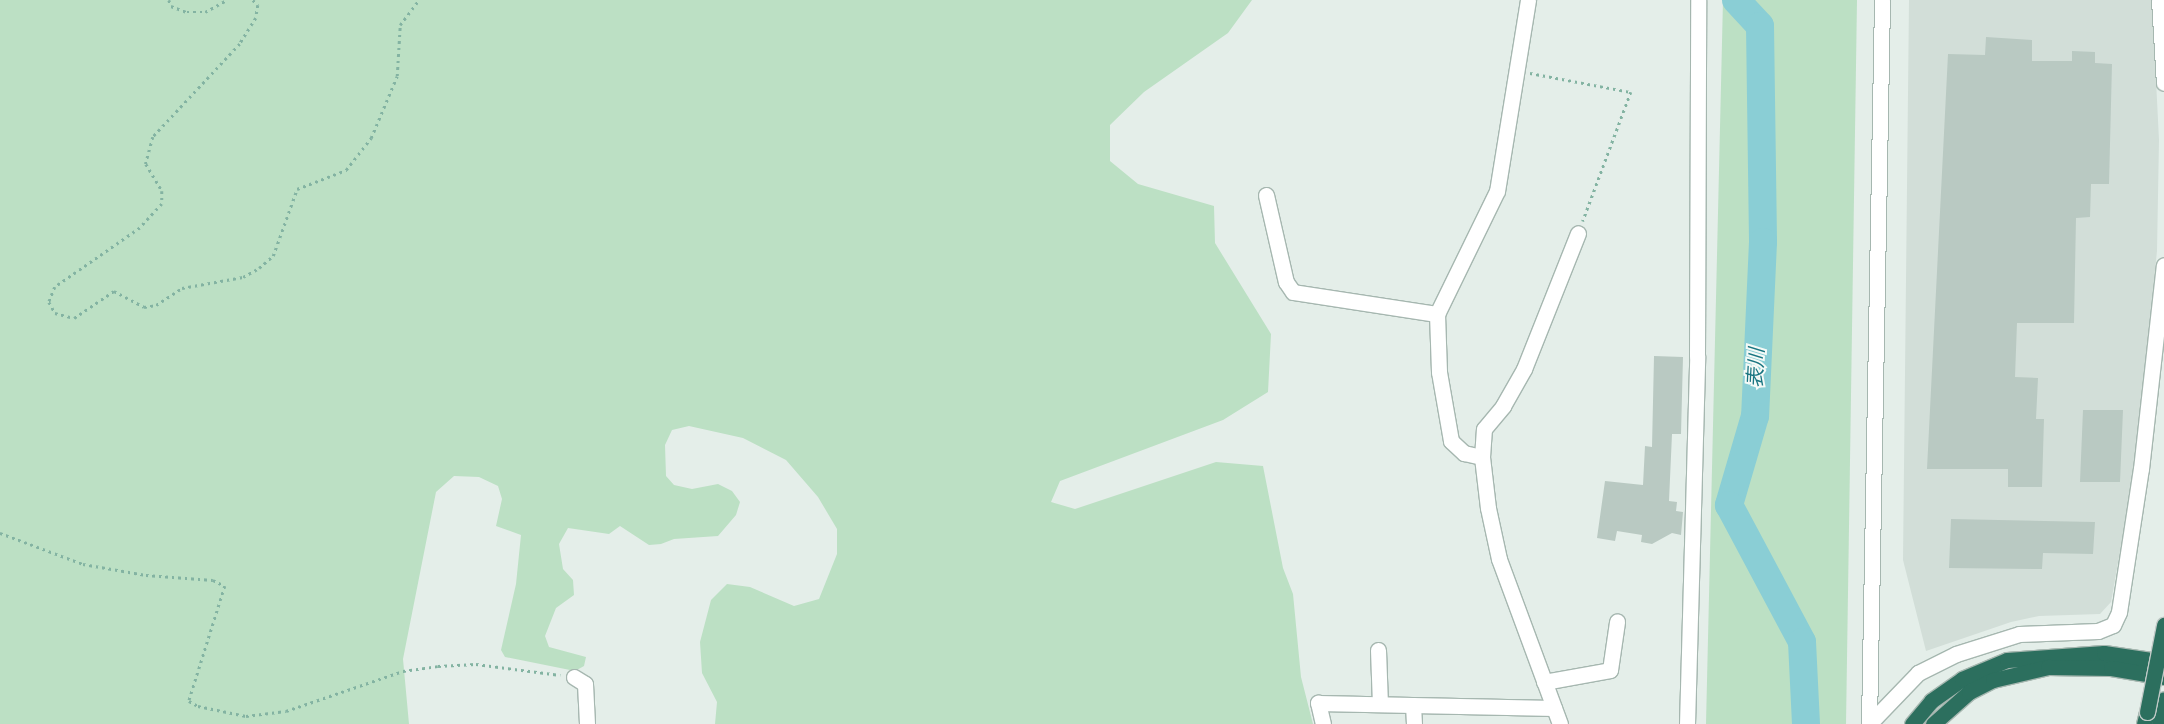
<!DOCTYPE html>
<meta charset="utf-8">
<style>
body{margin:0}
#map{position:relative;width:2164px;height:724px;overflow:hidden;background:#e4eee9;font-family:"Alegreya Sans","Noto Sans JP",sans-serif}
div>[style]{position:absolute}
[style*='--x']{left:calc(var(--x)*1px);top:calc(var(--y)*1px);width:calc(var(--w)*1px);rotate:calc(var(--a)*1deg)}
.built>*{inset:0;background:#d2ded8}
.green>*{inset:0;background:#bce0c4}
.river>*{height:28px;margin:-14px;padding:0 14px;transform-origin:14px;border-radius:14px;background:#8aced5}
.building>*{inset:0;background:#b9c9c2}
.path>*{height:2.5px;margin-top:-1.25px;transform-origin:0;background:repeating-linear-gradient(90deg,#83b3a2 0 2.5px,transparent 0 6.5px)}
.roads{filter:drop-shadow(1px 0 #a6b7b0) drop-shadow(-1px 0 #a6b7b0) drop-shadow(0 1px #a6b7b0) drop-shadow(0 -1px #a6b7b0)}
.minor>*{height:15px;margin:-7.5px;padding:0 7.5px;transform-origin:7.5px;border-radius:7.5px;background:#fff}
.highway>*{height:15px;margin:-7.5px;padding:0 7.5px;transform-origin:7.5px;border-radius:7.5px;background:#2c6f5e}
.bridges{filter:drop-shadow(1px 0 #c1cac7) drop-shadow(-1px 0 #c1cac7) drop-shadow(0 1px #c1cac7) drop-shadow(0 -1px #c1cac7)}
.highway-bridge>*{height:15px;margin:-7.5px;padding:0 7.5px;transform-origin:7.5px;border-radius:7.5px;background:#2c6f5e}
span{translate:-50% -50%;white-space:nowrap;text-align:center;line-height:1.15;-webkit-text-stroke:4px #f5faf7;paint-order:stroke}
.water-label{font-size:20px;color:#197581;font-style:italic}
</style>
<div id="map">
<div class="built">
<i style="clip-path:polygon(1909px 0,2152px 0,2159px 140px,2157px 251px,2135px 467px,2111px 602px,2100px 614px,2039px 616px,2011px 622px,1926px 651px,1903px 560px)"></i>
</div>
<div class="green">
<i style="clip-path:polygon(0 0,1252px 0,1228px 33px,1144px 92px,1110px 125px,1110px 161px,1138px 184px,1214px 206px,1215px 243px,1271px 334px,1268px 392px,1223px 420px,1060px 481px,1051px 502px,1075px 509px,1216px 462px,1263px 466px,1283px 568px,1293px 594px,1301px 677px,1313px 724px,715px 724px,717px 702px,702px 673px,700px 642px,711px 600px,727px 584px,750px 587px,794px 606px,819px 599px,837px 554px,837px 529px,818px 497px,786px 460px,743px 438px,689px 426px,672px 430px,665px 445px,666px 476px,674px 485px,692px 489px,718px 484px,732px 491px,740px 502px,736px 515px,718px 536px,674px 539px,661px 544px,649px 545px,620px 526px,609px 534px,568px 528px,559px 544px,563px 569px,573px 580px,574px 595px,556px 608px,545px 636px,549px 647px,586px 657px,584px 666px,575px 671px,505px 657px,501px 650px,516px 584px,521px 535px,496px 526px,502px 499px,498px 486px,479px 477px,454px 476px,436px 492px,403px 659px,409px 724px,0 724px)"></i>
<i style="clip-path:polygon(1723px 0,1857px 0,1846px 724px,1706px 724px)"></i>
</div>
<div class="river">
<i style="--x:1736;--y:0;--w:35;--a:47"></i>
<i style="--x:1760;--y:26;--w:216;--a:89.2"></i>
<i style="--x:1763;--y:242;--w:174;--a:92.6"></i>
<i style="--x:1755;--y:416;--w:93;--a:106.3"></i>
<i style="--x:1729;--y:505;--w:155;--a:61.9"></i>
<i style="--x:1802;--y:642;--w:82;--a:87.2"></i>
</div>
<div class="building">
<i style="clip-path:polygon(1986px 37px,2032px 40px,2032px 61px,2072px 61px,2072px 51px,2095px 52px,2095px 63px,2112px 64px,2109px 184px,2091px 184px,2090px 217px,2076px 218px,2074px 323px,2017px 323px,2015px 377px,2038px 378px,2036px 419px,2044px 419px,2042px 487px,2008px 487px,2008px 469px,1927px 469px,1948px 54px,1985px 55px)"></i>
<i style="clip-path:polygon(1654px 356px,1683px 357px,1681px 434px,1672px 434px,1669px 501px,1677px 502px,1676px 511px,1683px 512px,1681px 535px,1672px 533px,1652px 544px,1641px 542px,1642px 535px,1617px 531px,1615px 541px,1597px 538px,1605px 481px,1643px 485px,1645px 446px,1652px 447px)"></i>
<i style="clip-path:polygon(2083px 410px,2123px 410px,2120px 482px,2080px 482px)"></i>
<i style="clip-path:polygon(1951px 519px,2095px 522px,2093px 554px,2043px 553px,2042px 569px,1949px 568px)"></i>
</div>
<div class="path">
<i style="--x:169;--y:0;--w:6;--a:72"></i>
<i style="--x:171;--y:6;--w:17;--a:21"></i>
<i style="--x:187;--y:12;--w:18;--a:0"></i>
<i style="--x:205;--y:12;--w:25;--a:-29"></i>
<i style="--x:253;--y:0;--w:7;--a:45"></i>
<i style="--x:258;--y:5;--w:13;--a:99"></i>
<i style="--x:256;--y:18;--w:31;--a:122"></i>
<i style="--x:240;--y:44;--w:127;--a:133.1"></i>
<i style="--x:153;--y:137;--w:28;--a:105"></i>
<i style="--x:146;--y:164;--w:31;--a:59"></i>
<i style="--x:162;--y:191;--w:13;--a:90"></i>
<i style="--x:162;--y:204;--w:33;--a:133"></i>
<i style="--x:140;--y:228;--w:103;--a:145.2"></i>
<i style="--x:55;--y:287;--w:16;--a:112"></i>
<i style="--x:49;--y:302;--w:13;--a:61"></i>
<i style="--x:55;--y:313;--w:20;--a:15"></i>
<i style="--x:74;--y:318;--w:48;--a:-34"></i>
<i style="--x:114;--y:291;--w:34;--a:28"></i>
<i style="--x:144;--y:307;--w:12;--a:-9"></i>
<i style="--x:156;--y:305;--w:31;--a:-33"></i>
<i style="--x:182;--y:288;--w:62;--a:-10.2"></i>
<i style="--x:243;--y:277;--w:18;--a:-29"></i>
<i style="--x:259;--y:268;--w:18;--a:-41"></i>
<i style="--x:273;--y:256;--w:71;--a:-70.3"></i>
<i style="--x:297;--y:189;--w:53;--a:-21.2"></i>
<i style="--x:346;--y:170;--w:41;--a:-52"></i>
<i style="--x:371;--y:138;--w:67;--a:-67.2"></i>
<i style="--x:397;--y:76;--w:51;--a:-86.6"></i>
<i style="--x:400;--y:25;--w:31;--a:-53"></i>
<i style="--x:1530;--y:73;--w:103;--a:10.7"></i>
<i style="--x:1631;--y:92;--w:138;--a:110.4"></i>
<i style="--x:0;--y:533;--w:89;--a:20.5"></i>
<i style="--x:83;--y:564;--w:64;--a:9.9"></i>
<i style="--x:146;--y:575;--w:67;--a:4.3"></i>
<i style="--x:213;--y:580;--w:13;--a:27"></i>
<i style="--x:225;--y:586;--w:121;--a:107.4"></i>
<i style="--x:189;--y:701;--w:10;--a:29"></i>
<i style="--x:198;--y:706;--w:49;--a:11.8"></i>
<i style="--x:246;--y:716;--w:40;--a:-7.1"></i>
<i style="--x:286;--y:711;--w:124;--a:-18.9"></i>
<i style="--x:403;--y:671;--w:35;--a:-8"></i>
<i style="--x:438;--y:666;--w:38;--a:-3"></i>
<i style="--x:476;--y:664;--w:85;--a:7.5"></i>
</div>
<div class="roads">
<div class="minor">
<i style="--x:1528;--y:0;--w:193;--a:99.2"></i>
<i style="--x:1497;--y:191;--w:137;--a:116"></i>
<i style="--x:1437;--y:314;--w:58;--a:88"></i>
<i style="--x:1439;--y:372;--w:70;--a:80.1"></i>
<i style="--x:1451;--y:441;--w:18;--a:43"></i>
<i style="--x:1464;--y:453;--w:18;--a:13"></i>
<i style="--x:1482;--y:457;--w:51;--a:83.3"></i>
<i style="--x:1488;--y:508;--w:52;--a:77.8"></i>
<i style="--x:1499;--y:559;--w:176;--a:69.7"></i>
<i style="--x:2159;--y:0;--w:83;--a:86.6"></i>
<i style="--x:1266;--y:195;--w:89;--a:77.1"></i>
<i style="--x:1286;--y:282;--w:12;--a:55"></i>
<i style="--x:1293;--y:292;--w:146;--a:8.7"></i>
<i style="--x:1482;--y:457;--w:28;--a:-86"></i>
<i style="--x:1484;--y:429;--w:30;--a:-50"></i>
<i style="--x:1503;--y:406;--w:43;--a:-60.4"></i>
<i style="--x:1524;--y:369;--w:146;--a:-68.3"></i>
<i style="--x:1378;--y:650;--w:54;--a:87.9"></i>
<i style="--x:574;--y:677;--w:13;--a:32"></i>
<i style="--x:585;--y:684;--w:40;--a:87.1"></i>
<i style="--x:1544;--y:682;--w:67;--a:-10.3"></i>
<i style="--x:1610;--y:670;--w:49;--a:-81.7"></i>
<i style="--x:1413;--y:705;--w:19;--a:87"></i>
<i style="--x:1323;--y:724;--w:22;--a:-103"></i>
<i style="--x:1318;--y:703;--w:236;--a:1.2"></i>
<i style="--x:1687;--y:724;--w:368;--a:-88.4"></i>
<i style="--x:1697;--y:356;--w:356;--a:-89.8"></i>
<i style="--x:1869;--y:724;--w:724;--a:-88.97"></i>
<i style="--x:1869;--y:724;--w:71;--a:-46.1"></i>
<i style="--x:1918;--y:673;--w:42;--a:-26.6"></i>
<i style="--x:1956;--y:654;--w:66;--a:-17.6"></i>
<i style="--x:2019;--y:634;--w:79;--a:-2.2"></i>
<i style="--x:2098;--y:631;--w:16;--a:-22"></i>
<i style="--x:2113;--y:625;--w:14;--a:-65"></i>
<i style="--x:2119;--y:612;--w:145;--a:-81.3"></i>
<i style="--x:2141;--y:469;--w:205;--a:-83.6"></i>
</div>
<div class="highway">
<i style="--x:1912;--y:724;--w:30;--a:-50"></i>
<i style="--x:1931;--y:701;--w:38;--a:-35"></i>
<i style="--x:1962;--y:679;--w:49;--a:-22.9"></i>
<i style="--x:2007;--y:660;--w:97;--a:-4.1"></i>
<i style="--x:2104;--y:653;--w:61;--a:8.5"></i>
<i style="--x:1933;--y:724;--w:48;--a:-41.6"></i>
<i style="--x:1969;--y:692;--w:27;--a:-27"></i>
<i style="--x:1993;--y:680;--w:57;--a:-13.3"></i>
<i style="--x:2048;--y:667;--w:63;--a:0.9"></i>
<i style="--x:2111;--y:668;--w:54;--a:9.6"></i>
<i style="--x:2144;--y:724;--w:12;--a:-76"></i>
<i style="--x:2159;--y:724;--w:25;--a:-79"></i>
</div>
</div>
<div class="bridges">
<div class="highway-bridge">
<i style="--x:2147;--y:712;--w:89;--a:-78.9"></i>
</div>
</div>
<div class="water-label">
<span style="left:1757px;top:368px;rotate:-87deg">表川</span>
</div>
</div>
